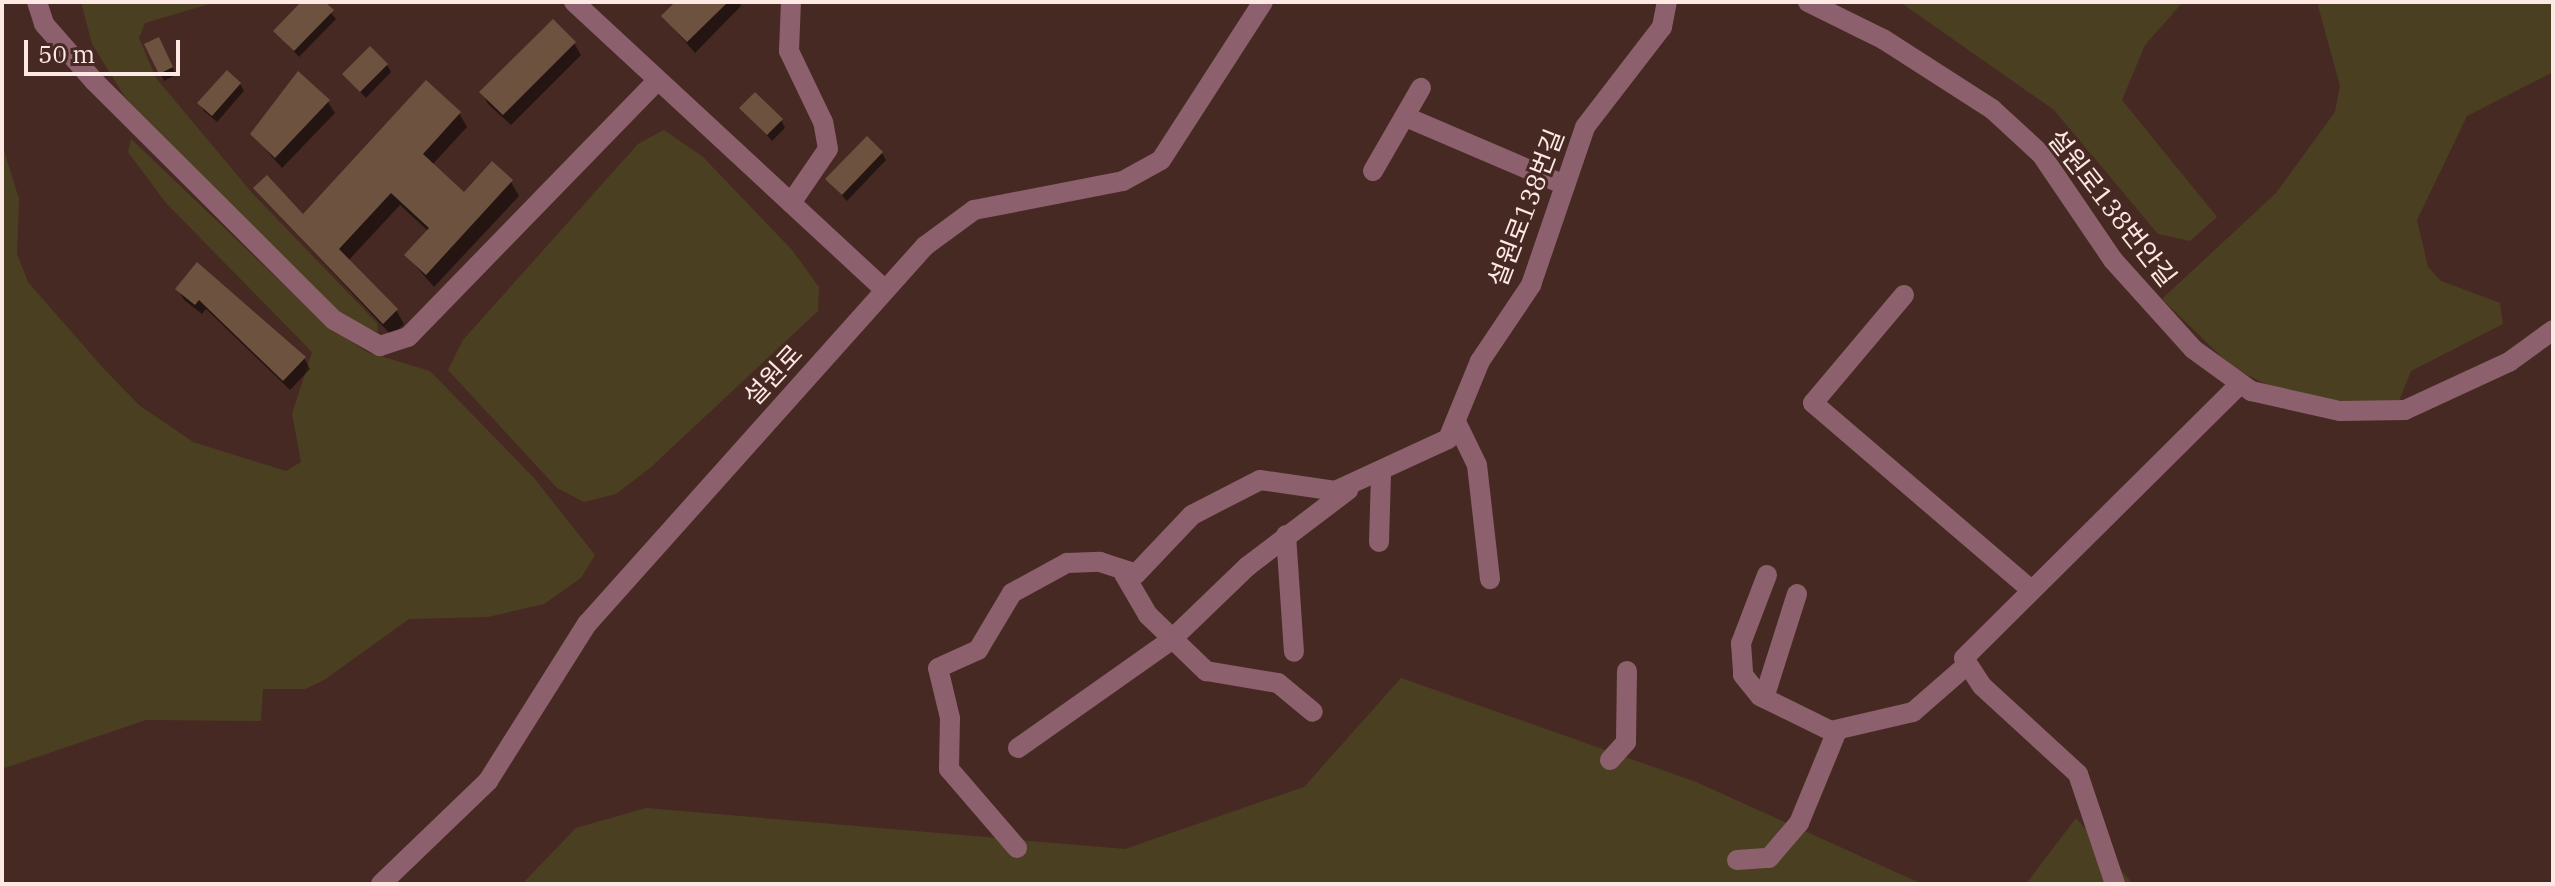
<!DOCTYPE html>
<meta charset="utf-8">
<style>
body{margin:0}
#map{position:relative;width:2555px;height:886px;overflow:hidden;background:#472923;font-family:"IBM Plex Serif","Noto Sans KR",serif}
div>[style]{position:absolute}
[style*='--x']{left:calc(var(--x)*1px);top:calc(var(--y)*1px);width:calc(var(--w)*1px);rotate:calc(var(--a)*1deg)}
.green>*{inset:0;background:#4b3f21}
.shadow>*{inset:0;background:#0007}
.building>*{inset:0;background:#6d533f}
.minor>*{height:20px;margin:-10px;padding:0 10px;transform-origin:10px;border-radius:10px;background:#8c606c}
span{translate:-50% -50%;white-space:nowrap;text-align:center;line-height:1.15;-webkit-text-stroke:6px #472923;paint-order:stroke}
.street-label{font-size:26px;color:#fde8e4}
.frame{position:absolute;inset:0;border:4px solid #fde8e4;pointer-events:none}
.scale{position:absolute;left:24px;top:40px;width:156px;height:36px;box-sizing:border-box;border:4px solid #fde8e4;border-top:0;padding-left:10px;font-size:24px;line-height:28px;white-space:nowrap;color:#fde8e4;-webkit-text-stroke:6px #472923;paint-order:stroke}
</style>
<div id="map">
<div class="green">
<i style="clip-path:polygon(81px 2px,216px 2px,145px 23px,139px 38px,156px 78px,253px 194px,377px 323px,378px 332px,350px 324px,125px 97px,92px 44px)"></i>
<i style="clip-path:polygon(1900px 2px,2183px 2px,2145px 45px,2122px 100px,2217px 217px,2190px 241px,2158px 234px,2054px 110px)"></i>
<i style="clip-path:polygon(2317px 2px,2553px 2px,2553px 72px,2467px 116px,2417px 220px,2428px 267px,2441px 281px,2500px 303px,2503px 324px,2411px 371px,2399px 401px,2348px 402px,2275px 389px,2232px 367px,2162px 299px,2276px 193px,2335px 112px,2340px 86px)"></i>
<i style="clip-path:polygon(664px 130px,703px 157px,792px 250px,819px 287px,818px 311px,650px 468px,616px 494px,584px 502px,557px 488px,448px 370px,463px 340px,638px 144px)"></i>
<i style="clip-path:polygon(131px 139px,325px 324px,367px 352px,430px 371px,534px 478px,595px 555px,581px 578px,544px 604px,488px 617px,409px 619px,324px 680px,305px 689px,263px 689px,261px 721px,146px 720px,2px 769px,2px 144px,19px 199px,17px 254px,28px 282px,104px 369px,139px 405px,193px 442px,286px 471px,301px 462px,292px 414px,312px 352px,166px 203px,128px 152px)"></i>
<i style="clip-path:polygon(1401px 678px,1696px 782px,1922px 884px,522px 884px,576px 828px,646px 808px,1125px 849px,1304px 787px)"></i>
<i style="clip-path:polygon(2076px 818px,2133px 884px,2026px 884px)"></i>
</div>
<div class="shadow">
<i style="clip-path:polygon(303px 2px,322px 2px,336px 19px,299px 57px,275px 31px)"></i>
<i style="clip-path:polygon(678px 2px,739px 2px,741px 6px,695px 53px,663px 16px)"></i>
<i style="clip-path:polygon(574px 43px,581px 55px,511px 125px,488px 104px,482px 92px)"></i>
<i style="clip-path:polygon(162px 46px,176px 75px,164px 81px,160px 73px)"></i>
<i style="clip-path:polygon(387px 65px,391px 72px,366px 98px,344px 74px)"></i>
<i style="clip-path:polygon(240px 84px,244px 91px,217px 122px,204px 111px,200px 104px)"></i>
<i style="clip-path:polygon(328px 102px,335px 113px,282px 168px,252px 134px)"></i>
<i style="clip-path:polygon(742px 108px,781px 120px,785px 128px,772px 141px)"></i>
<i style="clip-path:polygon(459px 113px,467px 127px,432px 165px,464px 194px,511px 182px,519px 196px,434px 287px,406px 255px,428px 231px,400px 205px,348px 261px,396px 310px,404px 324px,392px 336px,255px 189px,303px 217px)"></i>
<i style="clip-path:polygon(882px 153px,886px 160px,847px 201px,827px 179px)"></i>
<i style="clip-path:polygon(197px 265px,304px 358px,310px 369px,290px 390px,206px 309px,202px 314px,184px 300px,178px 289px)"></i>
</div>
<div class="building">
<i style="clip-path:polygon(301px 2px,325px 2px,334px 10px,294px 51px,273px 31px)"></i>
<i style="clip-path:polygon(675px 2px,728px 2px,687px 42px,661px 16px)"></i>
<i style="clip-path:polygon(553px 19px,576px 42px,503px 115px,479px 92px)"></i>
<i style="clip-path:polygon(159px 37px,173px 67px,159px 74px,144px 44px)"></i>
<i style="clip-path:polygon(370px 46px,388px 64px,360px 92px,342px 74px)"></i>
<i style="clip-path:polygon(227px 70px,241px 83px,212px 116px,197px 103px)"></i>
<i style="clip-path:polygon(298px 71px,330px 100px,275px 158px,250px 134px)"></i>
<i style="clip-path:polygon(426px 80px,461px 112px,423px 154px,464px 192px,492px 161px,513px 180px,426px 275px,404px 255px,429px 228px,391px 193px,339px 249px,398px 309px,383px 324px,253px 188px,267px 175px,303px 214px)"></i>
<i style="clip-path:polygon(755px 92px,783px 119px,767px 135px,739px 108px)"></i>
<i style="clip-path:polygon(867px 136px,883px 152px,842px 195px,825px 179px)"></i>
<i style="clip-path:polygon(197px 262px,306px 357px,283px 381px,199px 300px,195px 305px,175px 289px)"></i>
</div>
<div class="minor">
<i style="--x:37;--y:2;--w:23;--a:72"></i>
<i style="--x:44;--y:24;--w:76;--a:48.7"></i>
<i style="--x:94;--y:81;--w:339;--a:44.9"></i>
<i style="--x:334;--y:320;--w:53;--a:29.5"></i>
<i style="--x:380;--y:346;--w:29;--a:-18"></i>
<i style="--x:408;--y:337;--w:356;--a:-45.8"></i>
<i style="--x:574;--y:2;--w:424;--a:42.8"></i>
<i style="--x:1808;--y:2;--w:84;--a:26.3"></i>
<i style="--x:1883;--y:39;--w:130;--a:32.7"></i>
<i style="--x:1992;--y:109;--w:67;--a:42.6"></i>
<i style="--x:2041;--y:154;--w:128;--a:55.8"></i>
<i style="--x:2113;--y:260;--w:120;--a:48"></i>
<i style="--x:2193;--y:349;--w:72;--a:35.9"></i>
<i style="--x:2251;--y:391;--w:91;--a:12.7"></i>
<i style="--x:2340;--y:411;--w:65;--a:-0.9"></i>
<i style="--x:2405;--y:410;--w:115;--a:-24.8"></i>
<i style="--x:2509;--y:362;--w:54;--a:-36"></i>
<i style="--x:1406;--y:117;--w:173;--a:23.2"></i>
<i style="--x:1373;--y:171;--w:96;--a:-60"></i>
<i style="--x:791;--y:203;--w:65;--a:-55.6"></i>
<i style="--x:828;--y:149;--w:27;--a:-100"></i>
<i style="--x:823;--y:122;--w:79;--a:-115.6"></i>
<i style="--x:789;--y:51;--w:49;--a:-87.7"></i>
<i style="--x:1904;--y:295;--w:141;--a:130.1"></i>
<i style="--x:1813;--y:403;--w:287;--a:40.6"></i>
<i style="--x:1458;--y:426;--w:43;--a:64"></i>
<i style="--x:1477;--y:465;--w:115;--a:83.5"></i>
<i style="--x:1286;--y:535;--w:117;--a:86.1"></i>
<i style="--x:1379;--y:542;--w:67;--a:-88.3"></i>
<i style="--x:1124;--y:574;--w:48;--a:59.7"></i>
<i style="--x:1148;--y:615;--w:81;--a:44"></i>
<i style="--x:1206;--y:671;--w:73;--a:9.5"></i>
<i style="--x:1278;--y:683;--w:45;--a:39.6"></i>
<i style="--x:1767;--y:575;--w:73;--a:110.9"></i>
<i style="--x:1741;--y:643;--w:32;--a:86"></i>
<i style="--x:1743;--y:675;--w:27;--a:51"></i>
<i style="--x:1760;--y:696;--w:79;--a:26.2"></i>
<i style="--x:1831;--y:731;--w:84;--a:-13"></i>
<i style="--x:1913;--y:712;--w:70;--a:-41"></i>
<i style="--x:1764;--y:698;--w:109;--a:-72.4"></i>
<i style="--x:1018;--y:748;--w:187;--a:-35.2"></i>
<i style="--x:1171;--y:640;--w:107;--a:-43.9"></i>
<i style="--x:1248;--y:566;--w:126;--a:-37.2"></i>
<i style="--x:1610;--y:760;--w:24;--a:-48"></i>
<i style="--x:1626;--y:742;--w:71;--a:-89.2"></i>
<i style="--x:1017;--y:848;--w:104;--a:-130.7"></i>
<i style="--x:949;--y:769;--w:51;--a:-88.9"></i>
<i style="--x:950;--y:718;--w:51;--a:-103.5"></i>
<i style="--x:938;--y:668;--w:44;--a:-24.2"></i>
<i style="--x:978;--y:650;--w:66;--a:-59.2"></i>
<i style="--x:1012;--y:593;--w:63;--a:-28.6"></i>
<i style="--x:1067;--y:563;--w:33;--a:-2"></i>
<i style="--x:1100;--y:562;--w:38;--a:18"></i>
<i style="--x:1136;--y:574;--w:81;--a:-46.5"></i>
<i style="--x:1192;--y:515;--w:76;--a:-27.2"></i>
<i style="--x:1260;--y:480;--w:76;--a:8.3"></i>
<i style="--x:1335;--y:491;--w:124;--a:-24.7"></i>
<i style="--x:1448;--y:439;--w:84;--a:-67.7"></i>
<i style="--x:1480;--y:361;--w:92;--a:-56.1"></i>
<i style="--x:1531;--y:285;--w:167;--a:-71.1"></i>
<i style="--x:1585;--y:127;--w:126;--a:-52.4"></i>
<i style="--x:1662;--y:27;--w:25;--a:-79"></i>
<i style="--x:1737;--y:860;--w:32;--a:-4"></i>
<i style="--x:1769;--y:858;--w:46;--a:-49.4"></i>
<i style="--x:1799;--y:823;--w:100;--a:-67.6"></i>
<i style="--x:381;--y:884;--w:149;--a:-43.9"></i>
<i style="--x:488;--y:781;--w:186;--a:-57.8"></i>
<i style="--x:587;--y:624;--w:507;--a:-48.2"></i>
<i style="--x:925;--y:246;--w:61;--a:-36.3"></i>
<i style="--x:974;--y:210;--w:152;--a:-11"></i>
<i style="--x:1123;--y:181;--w:43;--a:-28.9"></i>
<i style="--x:1161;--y:160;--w:188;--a:-57.2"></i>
<i style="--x:2115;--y:884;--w:116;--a:-108.6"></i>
<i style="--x:2078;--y:774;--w:130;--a:-137.5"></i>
<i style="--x:1982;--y:686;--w:33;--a:-123"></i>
<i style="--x:1964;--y:658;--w:387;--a:-44.8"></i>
</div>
<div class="street-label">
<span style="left:1526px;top:208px;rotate:-69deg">설원로138번길</span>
<span style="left:2112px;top:208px;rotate:52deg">설원로138번안길</span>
<span style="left:773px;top:375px;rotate:-47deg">설원로</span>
</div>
<div class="frame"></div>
<div class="scale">50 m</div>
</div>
